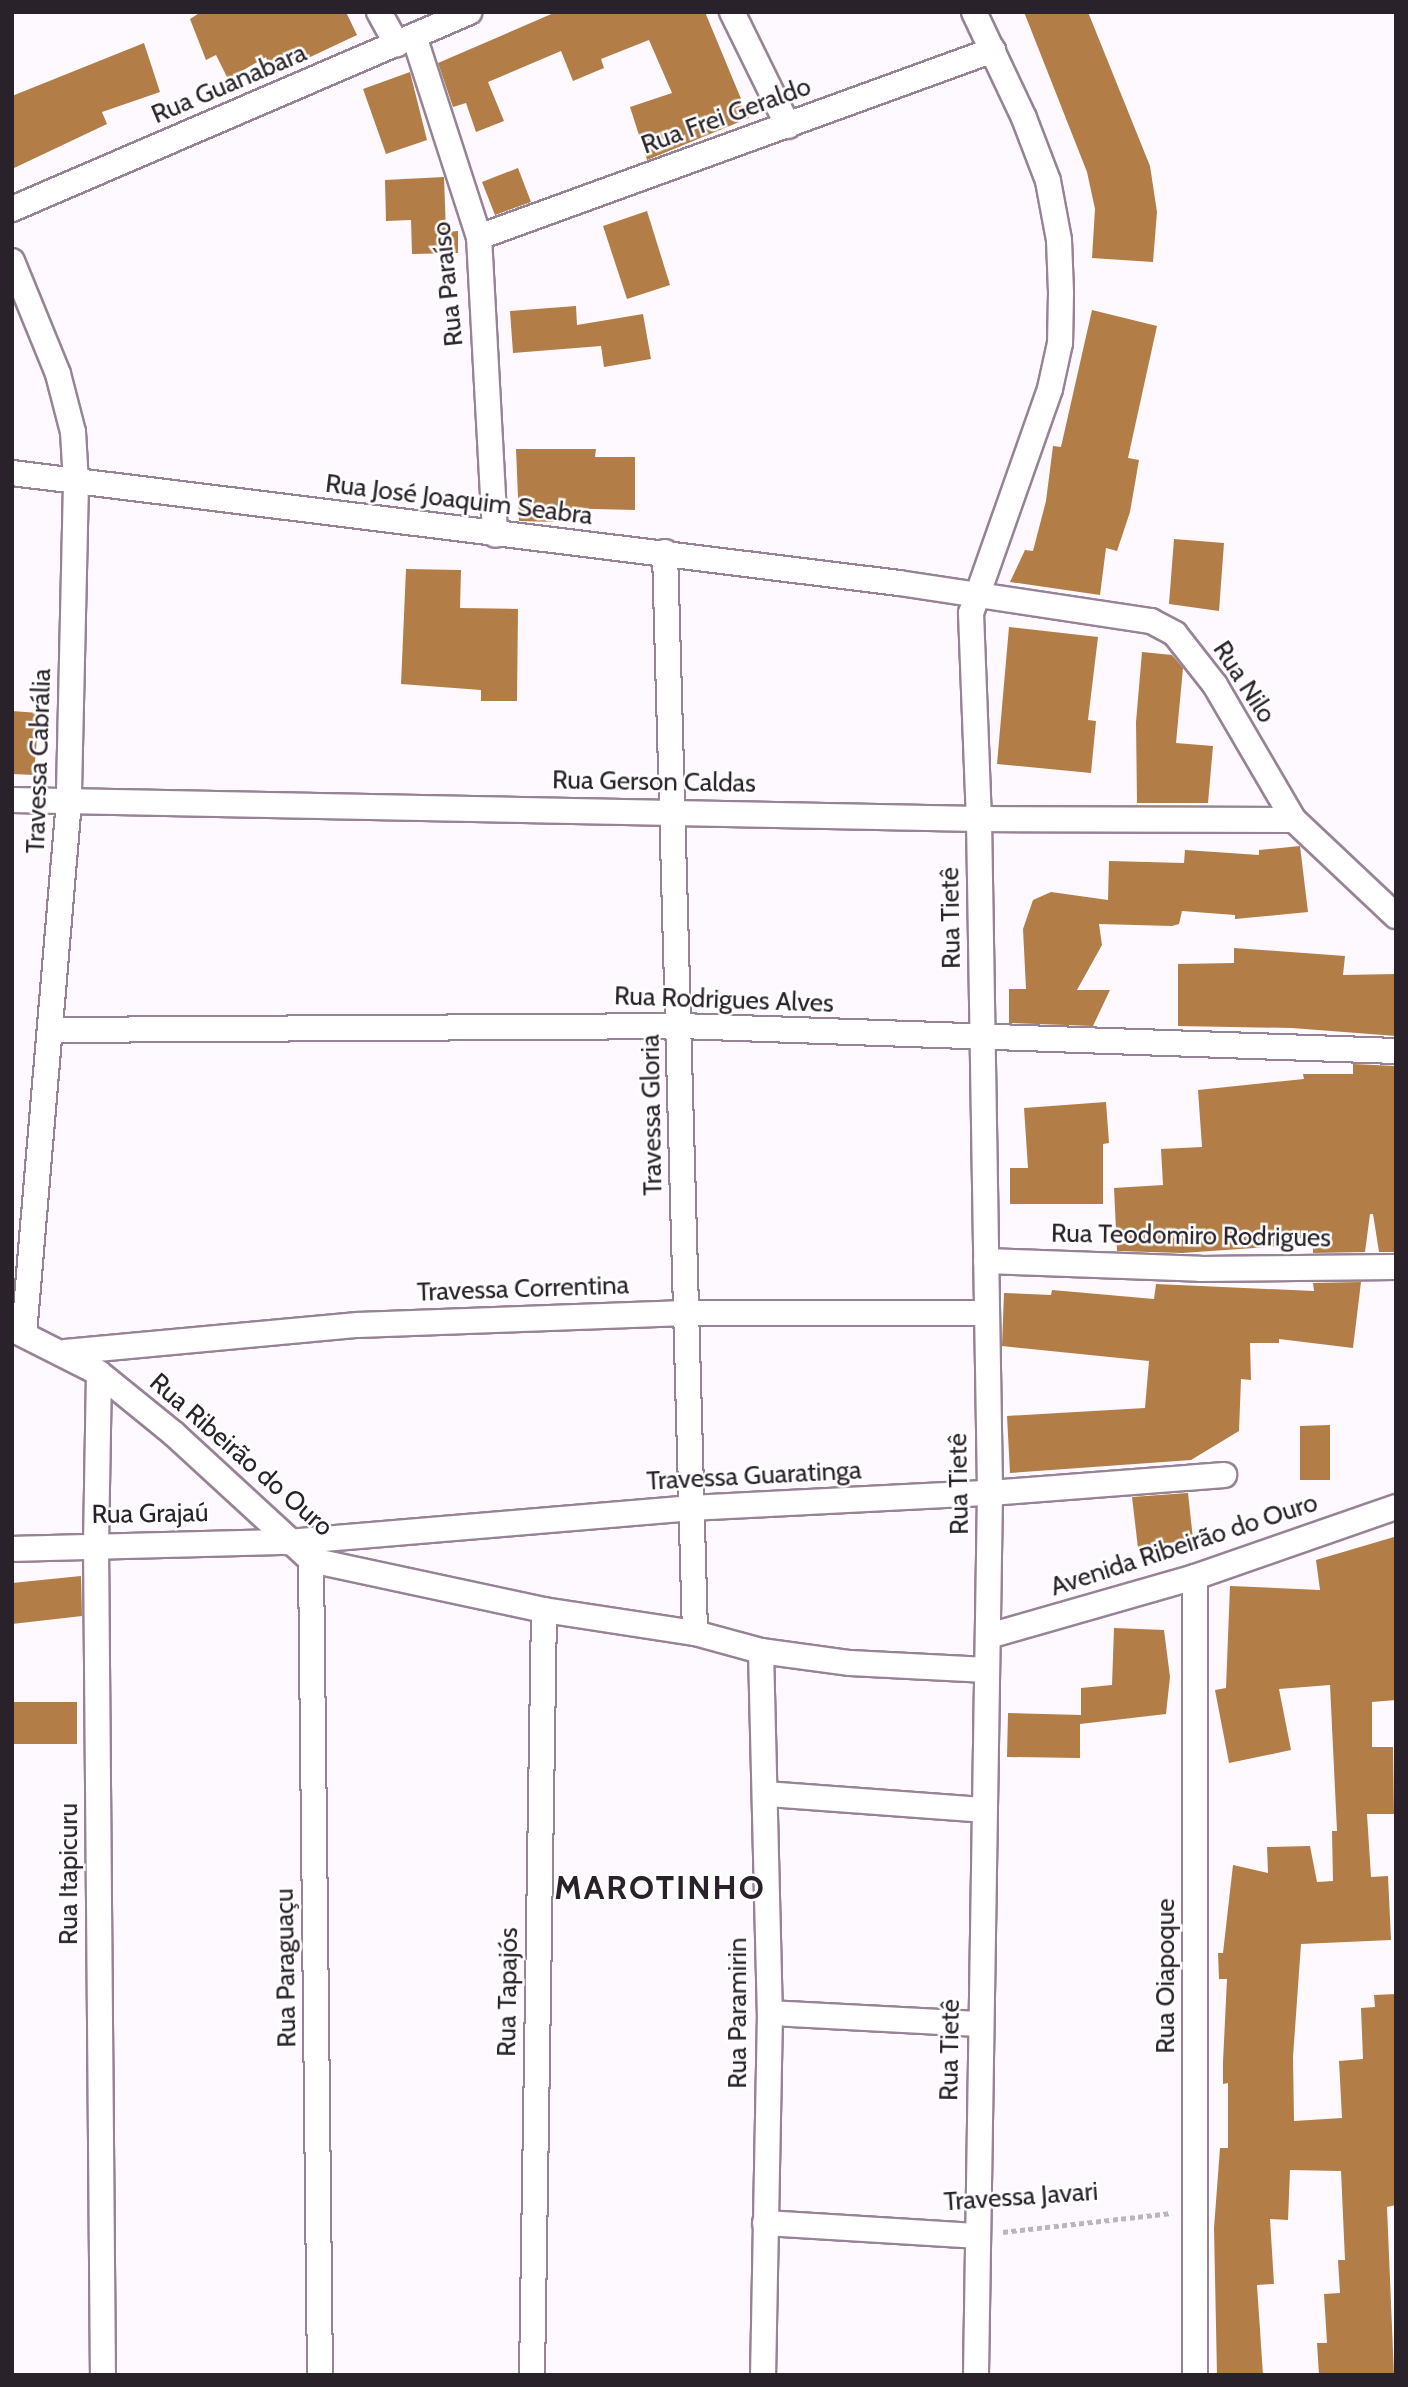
<!DOCTYPE html>
<meta charset="utf-8">
<style>
body{margin:0}
#map{position:relative;width:1408px;height:2387px;overflow:hidden;background:#fef9fe;font-family:Cabin,sans-serif}
div>[style]{position:absolute}
[style*='--x']{left:calc(var(--x)*1px);top:calc(var(--y)*1px);width:calc(var(--w)*1px);rotate:calc(var(--a)*1deg)}
.building>*{inset:0;background:#b27d46}
.path>*{height:4.5px;margin-top:-2.25px;transform-origin:0;background:repeating-linear-gradient(90deg,#bcb6bc 0 5px,transparent 0 8.5px)}
.roads{filter:drop-shadow(2px 0 #978396) drop-shadow(-2px 0 #978396) drop-shadow(0 2px #978396) drop-shadow(0 -2px #978396)}
.minor>*{height:24px;margin:-12px;padding:0 12px;transform-origin:12px;border-radius:12px;background:#fff}
span{translate:-50% -50%;white-space:nowrap;text-align:center;line-height:1.15;-webkit-text-stroke:5px #fff;paint-order:stroke}
.street-label{font-size:26px;color:#2a222a}
.district-label{font-size:33px;color:#2a222a;font-weight:700;letter-spacing:2px}
.frame{position:absolute;inset:0;border:14px solid #2a222a;pointer-events:none}
</style>
<div id="map">
<div class="building">
<i style="clip-path:polygon(201px 12px,346px 12px,357px 35px,272px 75px,266px 57px,228px 79px,216px 55px,206px 60px,190px 19px)"></i>
<i style="clip-path:polygon(556px 12px,705px 12px,749px 118px,647px 160px,630px 107px,672px 93px,649px 40px,601px 59px,604px 68px,573px 81px,561px 51px,488px 82px,504px 121px,476px 132px,466px 103px,453px 107px,438px 63px)"></i>
<i style="clip-path:polygon(1024px 12px,1088px 12px,1150px 166px,1157px 212px,1153px 262px,1092px 258px,1095px 209px,1087px 172px)"></i>
<i style="clip-path:polygon(144px 43px,160px 92px,102px 112px,107px 124px,12px 169px,12px 96px)"></i>
<i style="clip-path:polygon(410px 72px,427px 140px,386px 154px,363px 89px)"></i>
<i style="clip-path:polygon(518px 168px,531px 202px,495px 215px,482px 182px)"></i>
<i style="clip-path:polygon(444px 177px,446px 232px,458px 231px,458px 253px,412px 254px,411px 220px,386px 221px,385px 180px)"></i>
<i style="clip-path:polygon(647px 211px,670px 285px,627px 299px,603px 226px)"></i>
<i style="clip-path:polygon(576px 306px,577px 325px,643px 314px,651px 359px,604px 367px,601px 346px,513px 353px,510px 311px)"></i>
<i style="clip-path:polygon(1092px 310px,1157px 326px,1128px 458px,1139px 460px,1130px 512px,1117px 551px,1106px 548px,1100px 595px,1010px 582px,1025px 550px,1033px 551px,1046px 501px,1053px 446px,1061px 447px)"></i>
<i style="clip-path:polygon(516px 449px,596px 449px,595px 457px,635px 457px,635px 510px,556px 508px,556px 522px,519px 521px)"></i>
<i style="clip-path:polygon(1174px 539px,1224px 543px,1219px 611px,1169px 604px)"></i>
<i style="clip-path:polygon(406px 569px,461px 570px,460px 608px,518px 609px,517px 701px,481px 701px,481px 690px,401px 684px)"></i>
<i style="clip-path:polygon(1009px 627px,1098px 637px,1088px 720px,1096px 721px,1091px 773px,997px 764px)"></i>
<i style="clip-path:polygon(1142px 652px,1172px 655px,1183px 668px,1176px 743px,1213px 746px,1208px 803px,1137px 803px,1136px 722px)"></i>
<i style="clip-path:polygon(12px 711px,39px 713px,34px 775px,12px 774px)"></i>
<i style="clip-path:polygon(1300px 846px,1308px 912px,1235px 919px,1235px 915px,1182px 911px,1179px 924px,1172px 926px,1099px 924px,1102px 945px,1077px 990px,1110px 990px,1093px 1026px,1009px 1023px,1009px 989px,1026px 989px,1023px 929px,1033px 900px,1051px 892px,1108px 900px,1109px 861px,1184px 863px,1185px 850px,1259px 855px,1259px 850px)"></i>
<i style="clip-path:polygon(1234px 948px,1345px 956px,1343px 975px,1396px 974px,1396px 1036px,1292px 1028px,1178px 1026px,1178px 964px,1234px 963px)"></i>
<i style="clip-path:polygon(1353px 1064px,1396px 1066px,1396px 1252px,1379px 1252px,1373px 1214px,1370px 1214px,1365px 1252px,1313px 1253px,1313px 1244px,1182px 1253px,1117px 1251px,1114px 1188px,1163px 1185px,1161px 1149px,1202px 1147px,1198px 1090px,1304px 1079px,1303px 1074px,1353px 1074px)"></i>
<i style="clip-path:polygon(1106px 1102px,1109px 1143px,1103px 1144px,1103px 1204px,1010px 1204px,1010px 1168px,1028px 1168px,1024px 1108px)"></i>
<i style="clip-path:polygon(1361px 1282px,1353px 1348px,1279px 1339px,1279px 1343px,1250px 1343px,1251px 1380px,1241px 1379px,1239px 1431px,1191px 1460px,1010px 1473px,1007px 1416px,1145px 1408px,1149px 1361px,1002px 1346px,1004px 1293px,1051px 1295px,1052px 1290px,1154px 1299px,1156px 1284px,1314px 1291px,1313px 1283px)"></i>
<i style="clip-path:polygon(1330px 1425px,1330px 1480px,1300px 1480px,1300px 1426px)"></i>
<i style="clip-path:polygon(1188px 1493px,1193px 1539px,1138px 1548px,1132px 1497px)"></i>
<i style="clip-path:polygon(1394px 1537px,1396px 1700px,1372px 1702px,1372px 1747px,1393px 1747px,1394px 1814px,1367px 1814px,1371px 1877px,1388px 1876px,1391px 1940px,1301px 1944px,1293px 2057px,1294px 2121px,1342px 2118px,1339px 2061px,1363px 2059px,1361px 2008px,1375px 2007px,1374px 1995px,1396px 1994px,1396px 2205px,1387px 2207px,1394px 2375px,1319px 2375px,1317px 2343px,1327px 2343px,1324px 2294px,1340px 2293px,1338px 2260px,1345px 2260px,1341px 2171px,1290px 2170px,1288px 2220px,1270px 2219px,1274px 2284px,1257px 2285px,1263px 2375px,1217px 2375px,1214px 2228px,1220px 2148px,1228px 2148px,1228px 2083px,1223px 2084px,1223px 2062px,1227px 1979px,1219px 1979px,1218px 1953px,1223px 1953px,1233px 1865px,1268px 1873px,1267px 1847px,1310px 1846px,1317px 1882px,1333px 1881px,1332px 1831px,1337px 1831px,1330px 1685px,1279px 1689px,1291px 1750px,1229px 1763px,1215px 1690px,1226px 1688px,1230px 1586px,1320px 1590px,1316px 1560px)"></i>
<i style="clip-path:polygon(81px 1576px,82px 1616px,12px 1624px,12px 1583px)"></i>
<i style="clip-path:polygon(1114px 1628px,1164px 1630px,1170px 1677px,1166px 1714px,1080px 1724px,1080px 1758px,1007px 1757px,1008px 1713px,1081px 1715px,1081px 1688px,1112px 1685px)"></i>
<i style="clip-path:polygon(13px 1702px,77px 1702px,77px 1744px,13px 1744px)"></i>
</div>
<div class="path">
<i style="--x:1003;--y:2232;--w:170;--a:-6.4"></i>
</div>
<div class="roads">
<div class="minor">
<i style="--x:379;--y:12;--w:37;--a:61"></i>
<i style="--x:732;--y:12;--w:127;--a:63.8"></i>
<i style="--x:974;--y:12;--w:117;--a:64.7"></i>
<i style="--x:1024;--y:118;--w:67;--a:69.1"></i>
<i style="--x:1048;--y:181;--w:60;--a:79.4"></i>
<i style="--x:1059;--y:240;--w:53;--a:87.8"></i>
<i style="--x:1061;--y:293;--w:50;--a:91.1"></i>
<i style="--x:1060;--y:343;--w:47;--a:102.3"></i>
<i style="--x:1050;--y:389;--w:238;--a:109.4"></i>
<i style="--x:971;--y:613;--w:206;--a:87.8"></i>
<i style="--x:979;--y:819;--w:674;--a:89.06"></i>
<i style="--x:990;--y:1493;--w:882;--a:90.91"></i>
<i style="--x:414;--y:36;--w:211;--a:72.1"></i>
<i style="--x:479;--y:237;--w:298;--a:86.9"></i>
<i style="--x:12;--y:209;--w:498;--a:-23.3"></i>
<i style="--x:479;--y:237;--w:547;--a:-19.99"></i>
<i style="--x:12;--y:261;--w:122;--a:67.8"></i>
<i style="--x:58;--y:374;--w:60;--a:75.5"></i>
<i style="--x:73;--y:432;--w:51;--a:86.6"></i>
<i style="--x:76;--y:483;--w:318;--a:91.3"></i>
<i style="--x:69;--y:801;--w:535;--a:94.83"></i>
<i style="--x:12;--y:473;--w:894;--a:7.07"></i>
<i style="--x:899;--y:583;--w:255;--a:8.6"></i>
<i style="--x:1151;--y:621;--w:27;--a:28"></i>
<i style="--x:1175;--y:634;--w:65;--a:51.9"></i>
<i style="--x:1215;--y:685;--w:156;--a:59.7"></i>
<i style="--x:1294;--y:820;--w:140;--a:43.3"></i>
<i style="--x:665;--y:552;--w:1081;--a:88.41"></i>
<i style="--x:12;--y:800;--w:967;--a:1.13"></i>
<i style="--x:979;--y:819;--w:315;--a:0.2"></i>
<i style="--x:51;--y:1030;--w:629;--a:-0.36"></i>
<i style="--x:680;--y:1026;--w:716;--a:2"></i>
<i style="--x:986;--y:1261;--w:214;--a:2.1"></i>
<i style="--x:1200;--y:1269;--w:196;--a:-0.6"></i>
<i style="--x:12;--y:1329;--w:97;--a:26.8"></i>
<i style="--x:99;--y:1373;--w:97;--a:39.1"></i>
<i style="--x:174;--y:1434;--w:186;--a:42.6"></i>
<i style="--x:311;--y:1560;--w:238;--a:12.1"></i>
<i style="--x:544;--y:1610;--w:153;--a:8.7"></i>
<i style="--x:695;--y:1633;--w:68;--a:15.3"></i>
<i style="--x:761;--y:1651;--w:90;--a:7.7"></i>
<i style="--x:850;--y:1663;--w:137;--a:2.9"></i>
<i style="--x:65;--y:1352;--w:294;--a:-5.3"></i>
<i style="--x:358;--y:1325;--w:328;--a:-2.1"></i>
<i style="--x:686;--y:1313;--w:299;--a:0"></i>
<i style="--x:99;--y:1373;--w:171;--a:91"></i>
<i style="--x:96;--y:1544;--w:831;--a:89.52"></i>
<i style="--x:12;--y:1549;--w:276;--a:-1.5"></i>
<i style="--x:288;--y:1542;--w:403;--a:-4.8"></i>
<i style="--x:690;--y:1508;--w:300;--a:-2.9"></i>
<i style="--x:990;--y:1493;--w:235;--a:-4.4"></i>
<i style="--x:311;--y:1560;--w:815;--a:89.37"></i>
<i style="--x:1195;--y:1577;--w:798;--a:90"></i>
<i style="--x:989;--y:1636;--w:214;--a:-16"></i>
<i style="--x:1195;--y:1577;--w:213;--a:-19.2"></i>
<i style="--x:761;--y:1651;--w:362;--a:88.6"></i>
<i style="--x:770;--y:2013;--w:362;--a:91.1"></i>
<i style="--x:767;--y:1794;--w:218;--a:4.2"></i>
<i style="--x:770;--y:2013;--w:211;--a:3"></i>
<i style="--x:765;--y:2223;--w:211;--a:3.5"></i>
<i style="--x:532;--y:2375;--w:765;--a:-89.1"></i>
</div>
</div>
<div class="street-label">
<span style="left:229px;top:84px;rotate:-23deg">Rua Guanabara</span>
<span style="left:726px;top:116px;rotate:-20deg">Rua Frei Geraldo</span>
<span style="left:448px;top:284px;rotate:-96deg">Rua Paraíso</span>
<span style="left:459px;top:500px;rotate:7deg">Rua José Joaquim Seabra</span>
<span style="left:1244px;top:682px;rotate:57deg">Rua Nilo</span>
<span style="left:39px;top:761px;rotate:-88deg">Travessa Cabrália</span>
<span style="left:654px;top:782px;rotate:1deg">Rua Gerson Caldas</span>
<span style="left:951px;top:918px;rotate:-91deg">Rua Tietê</span>
<span style="left:724px;top:1000px;rotate:2deg">Rua Rodrigues Alves</span>
<span style="left:652px;top:1115px;rotate:-91deg">Travessa Gloria</span>
<span style="left:1191px;top:1236px;rotate:1deg">Rua Teodomiro Rodrigues</span>
<span style="left:523px;top:1289px;rotate:-2deg">Travessa Correntina</span>
<span style="left:241px;top:1455px;rotate:41deg">Rua Ribeirão do Ouro</span>
<span style="left:754px;top:1476px;rotate:-3deg">Travessa Guaratinga</span>
<span style="left:959px;top:1484px;rotate:-91deg">Rua Tietê</span>
<span style="left:150px;top:1514px;rotate:-1deg">Rua Grajaú</span>
<span style="left:1184px;top:1545px;rotate:-18deg">Avenida Ribeirão do Ouro</span>
<span style="left:69px;top:1874px;rotate:-90deg">Rua Itapicuru</span>
<span style="left:286px;top:1968px;rotate:-91deg">Rua Paraguaçu</span>
<span style="left:1166px;top:1976px;rotate:-90deg">Rua Oiapoque</span>
<span style="left:508px;top:1992px;rotate:-89deg">Rua Tapajós</span>
<span style="left:738px;top:2013px;rotate:-90deg">Rua Paramirin</span>
<span style="left:950px;top:2050px;rotate:-89deg">Rua Tietê</span>
<span style="left:1021px;top:2197px;rotate:-4deg">Travessa Javari</span>
</div>
<div class="district-label">
<span style="left:660px;top:1888px">MAROTINHO</span>
</div>
<div class="frame"></div>
</div>
